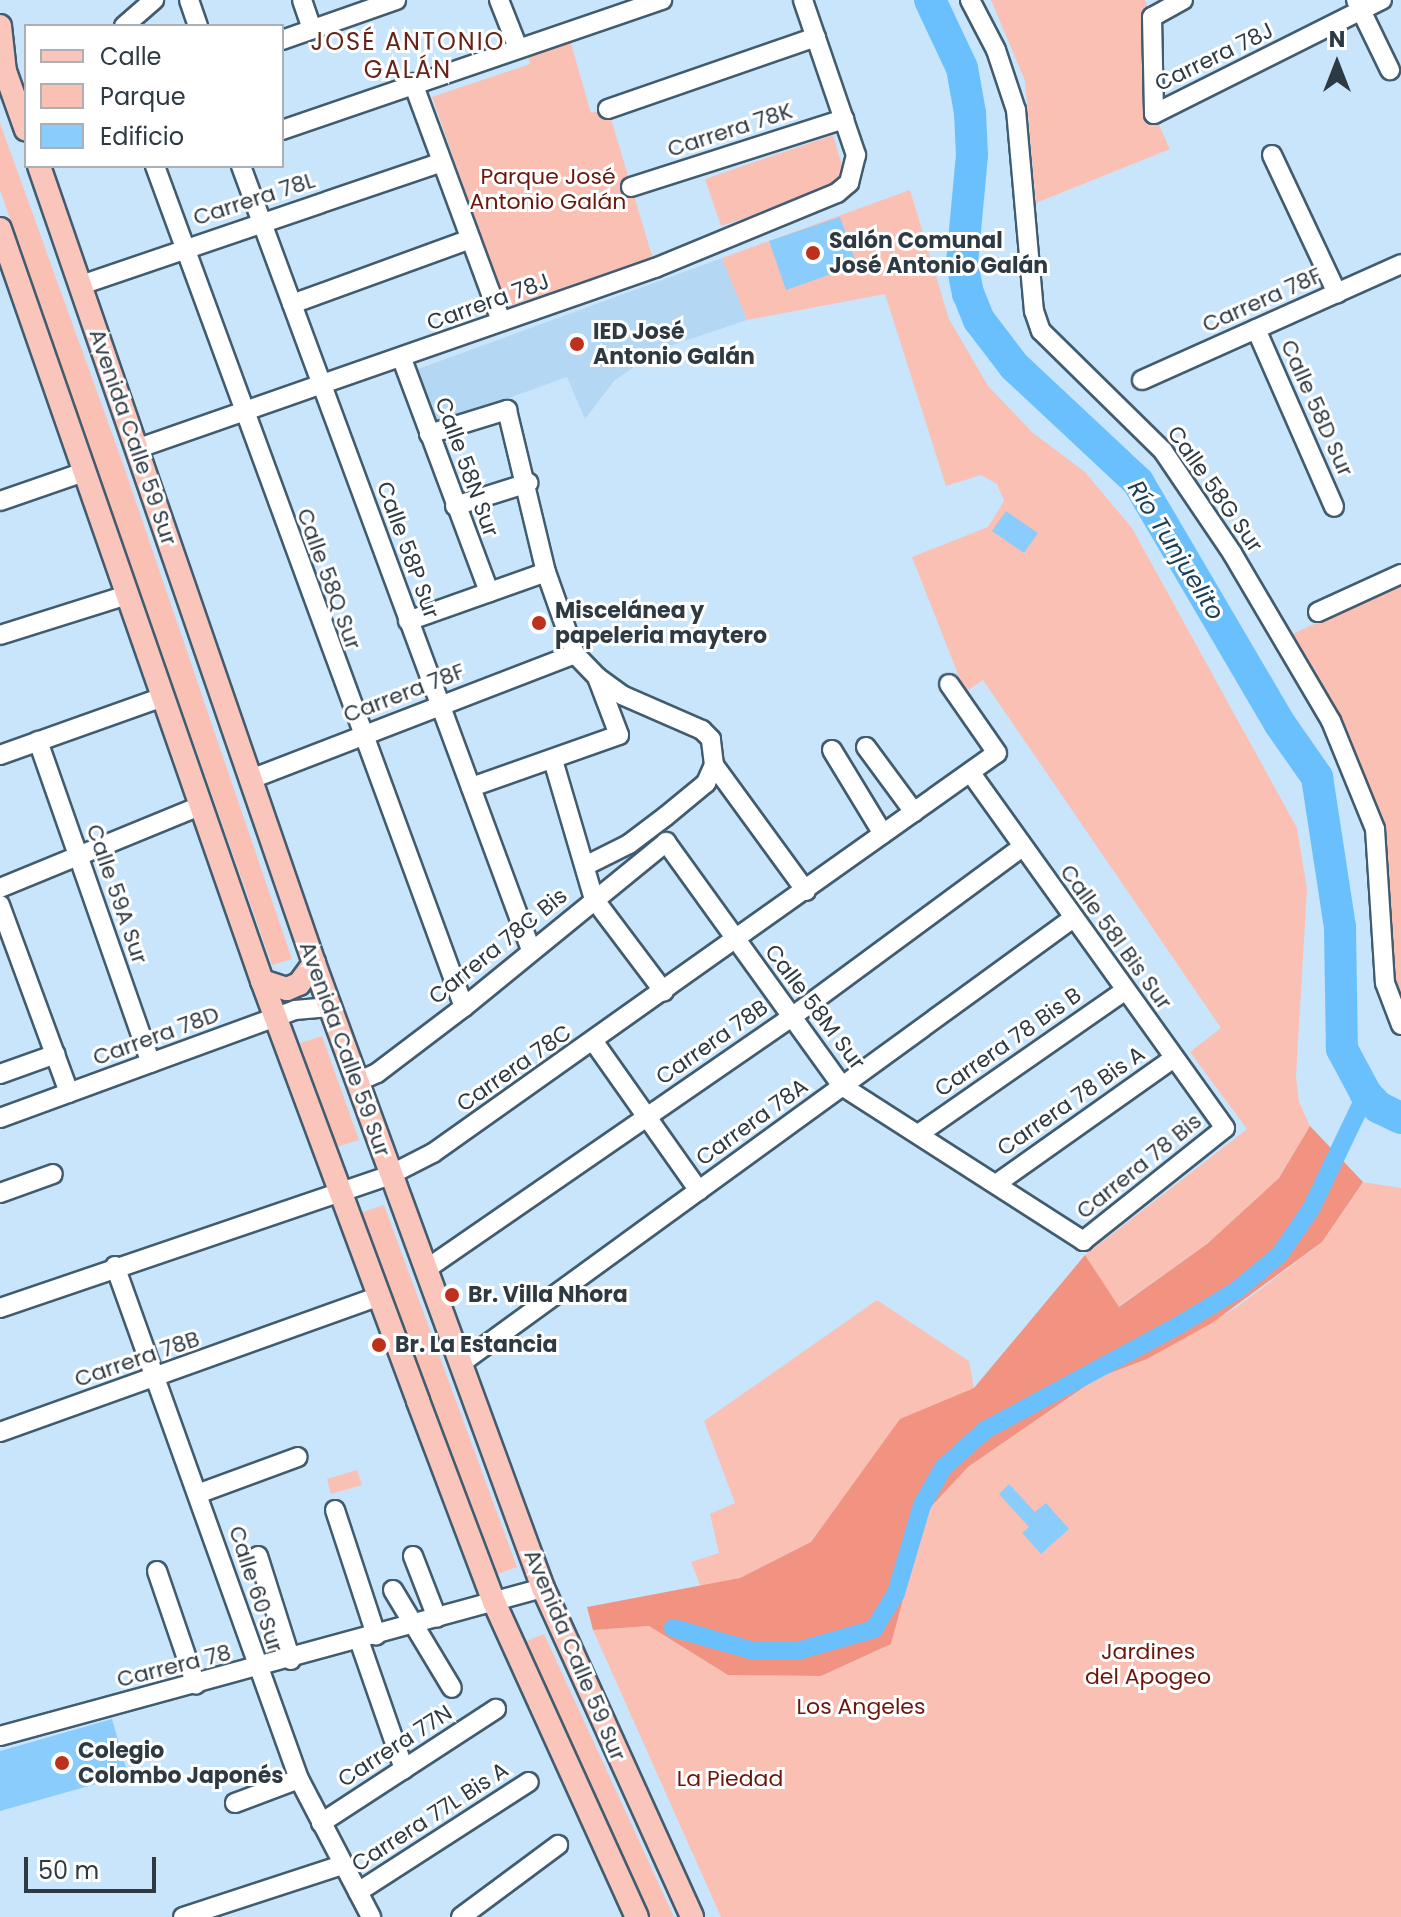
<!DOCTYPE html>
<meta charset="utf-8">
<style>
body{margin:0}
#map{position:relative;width:1401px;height:1917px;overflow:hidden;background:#c8e5fc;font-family:Poppins,sans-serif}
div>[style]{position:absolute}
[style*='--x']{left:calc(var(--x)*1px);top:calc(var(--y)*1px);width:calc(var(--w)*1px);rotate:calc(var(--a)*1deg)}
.built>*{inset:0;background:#b4d7f3}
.green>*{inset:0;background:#fbc0b4}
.forest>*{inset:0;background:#f29280}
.canal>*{height:18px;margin:-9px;padding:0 9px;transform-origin:9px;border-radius:9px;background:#6ac0fd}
.river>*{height:32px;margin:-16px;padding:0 16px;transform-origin:16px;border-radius:16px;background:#6ac0fd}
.building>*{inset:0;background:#8acdfd}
.roads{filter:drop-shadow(2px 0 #425c6f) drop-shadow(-2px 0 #425c6f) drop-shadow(0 2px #425c6f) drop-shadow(0 -2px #425c6f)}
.minor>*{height:18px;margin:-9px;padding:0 9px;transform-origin:9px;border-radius:9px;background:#fff}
.major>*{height:22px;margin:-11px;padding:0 11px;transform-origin:11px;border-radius:11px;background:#fac5ba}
.dots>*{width:22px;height:22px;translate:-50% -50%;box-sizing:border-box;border:4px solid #fff;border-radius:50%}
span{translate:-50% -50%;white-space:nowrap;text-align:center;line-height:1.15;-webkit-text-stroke:6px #fff;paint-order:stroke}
.street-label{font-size:22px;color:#2e3a43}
.park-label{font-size:22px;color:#6c170b}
.poi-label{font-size:22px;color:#2e3a43;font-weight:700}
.left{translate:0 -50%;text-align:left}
.neighbourhood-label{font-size:24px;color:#672318;letter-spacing:2px}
.water-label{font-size:24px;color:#193e56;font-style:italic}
.legend{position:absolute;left:24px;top:24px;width:260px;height:144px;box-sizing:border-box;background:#fff;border:2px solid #abb0b4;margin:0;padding:10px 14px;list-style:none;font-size:24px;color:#2e3a43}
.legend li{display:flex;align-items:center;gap:16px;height:40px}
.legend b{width:40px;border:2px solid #abb0b4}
.north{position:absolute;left:1297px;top:24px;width:80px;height:80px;-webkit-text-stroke:6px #fff;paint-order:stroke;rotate:0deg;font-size:22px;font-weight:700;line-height:32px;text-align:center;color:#2e3a43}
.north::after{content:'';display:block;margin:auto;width:28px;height:36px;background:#2e3a43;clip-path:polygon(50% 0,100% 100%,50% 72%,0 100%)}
.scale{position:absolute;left:24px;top:1857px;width:132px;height:36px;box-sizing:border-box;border:4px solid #2e3a43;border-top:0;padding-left:10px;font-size:24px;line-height:28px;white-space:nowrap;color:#2e3a43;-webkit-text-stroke:6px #fff;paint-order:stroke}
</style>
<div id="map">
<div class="built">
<i style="clip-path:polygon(722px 258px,747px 320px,658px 350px,614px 381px,585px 419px,567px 377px,437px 424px,418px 369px)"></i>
</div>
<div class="green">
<i style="clip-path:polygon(991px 0,1145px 0,1152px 17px,1154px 114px,1170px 149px,1036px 203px,1025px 81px)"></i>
<i style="clip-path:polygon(570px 40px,591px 113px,608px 109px,653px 259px,506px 307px,432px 97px,530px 64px,528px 55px)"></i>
<i style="clip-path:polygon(0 123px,122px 461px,292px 959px,272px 965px,95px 464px,0 190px)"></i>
<i style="clip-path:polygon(833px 135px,845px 176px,831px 190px,721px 226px,705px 179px)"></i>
<i style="clip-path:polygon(910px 190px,949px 319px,988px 386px,1033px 433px,1085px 472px,1132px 528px,1297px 828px,1307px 889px,1296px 1076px,1299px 1102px,1310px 1126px,1279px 1178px,1207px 1244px,1118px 1307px,1085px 1255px,1247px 1129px,1190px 1052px,1221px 1028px,983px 680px,965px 692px,912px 557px,988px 527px,1004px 501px,997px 484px,981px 475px,946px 486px,885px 294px,747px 320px,722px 258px)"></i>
<i style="clip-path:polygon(1401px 585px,1401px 1007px,1391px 966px,1384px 840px,1290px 635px)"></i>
<i style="clip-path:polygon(322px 1036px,359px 1140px,337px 1147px,300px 1043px)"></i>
<i style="clip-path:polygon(1363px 1182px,1401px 1188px,1401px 1917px,721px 1917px,593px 1630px,649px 1626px,728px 1675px,821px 1676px,891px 1644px,927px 1511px,968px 1467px,1097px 1378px,1147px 1359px,1237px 1307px,1322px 1242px)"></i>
<i style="clip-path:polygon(384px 1205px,517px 1567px,498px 1574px,360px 1213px)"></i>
<i style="clip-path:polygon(877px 1300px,969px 1361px,974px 1388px,900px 1420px,811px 1542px,740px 1578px,701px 1587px,691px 1562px,719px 1553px,710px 1514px,735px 1503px,704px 1421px)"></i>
<i style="clip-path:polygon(357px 1470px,362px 1485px,331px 1494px,327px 1479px)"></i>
<i style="clip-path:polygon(544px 1634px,674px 1917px,650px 1917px,522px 1643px)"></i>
</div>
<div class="forest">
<i style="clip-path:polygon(1310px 1126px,1363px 1182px,1322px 1242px,1212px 1323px,1147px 1359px,1097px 1378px,968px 1467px,927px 1511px,891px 1644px,821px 1676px,728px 1675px,649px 1626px,593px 1630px,587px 1607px,740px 1578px,811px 1542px,900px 1419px,974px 1388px,1085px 1255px,1119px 1307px,1207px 1244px,1279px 1178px)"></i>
</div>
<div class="canal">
<i style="--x:673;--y:1628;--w:81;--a:15.8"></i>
<i style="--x:751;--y:1650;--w:46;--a:1.2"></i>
<i style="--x:797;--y:1651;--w:80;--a:-15.9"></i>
<i style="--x:874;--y:1629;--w:42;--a:-58.6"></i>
<i style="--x:896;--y:1593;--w:92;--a:-73.5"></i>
<i style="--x:922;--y:1505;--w:43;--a:-60.4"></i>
<i style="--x:943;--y:1468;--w:57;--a:-42.1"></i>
<i style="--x:985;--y:1430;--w:221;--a:-28.4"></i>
<i style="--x:1179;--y:1325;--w:68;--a:-31.1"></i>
<i style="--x:1237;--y:1290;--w:56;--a:-39.9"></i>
<i style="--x:1280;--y:1254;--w:55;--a:-55.4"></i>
<i style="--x:1311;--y:1209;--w:127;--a:-64.4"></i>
</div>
<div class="river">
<i style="--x:930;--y:0;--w:75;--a:64.8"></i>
<i style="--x:962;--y:68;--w:46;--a:79.9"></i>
<i style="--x:970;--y:113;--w:42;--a:87.3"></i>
<i style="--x:972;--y:155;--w:108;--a:95.3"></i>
<i style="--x:962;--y:263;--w:31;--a:79"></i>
<i style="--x:968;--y:293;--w:29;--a:68"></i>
<i style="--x:979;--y:320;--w:58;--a:52.7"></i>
<i style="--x:1014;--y:366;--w:170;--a:43.1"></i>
<i style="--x:1138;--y:482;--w:281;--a:59.6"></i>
<i style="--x:1280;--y:724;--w:65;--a:55.1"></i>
<i style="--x:1317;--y:777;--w:152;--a:81.3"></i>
<i style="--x:1340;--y:927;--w:122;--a:89.1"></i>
<i style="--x:1342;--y:1049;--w:51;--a:61.9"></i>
<i style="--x:1366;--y:1094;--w:18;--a:47"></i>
<i style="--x:1378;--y:1107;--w:25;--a:26"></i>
</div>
<div class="building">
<i style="clip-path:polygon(840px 217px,857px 265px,786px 290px,769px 241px)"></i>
<i style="clip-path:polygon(1006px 511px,1038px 533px,1024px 553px,992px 531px)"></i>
<i style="clip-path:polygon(1009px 1484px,1035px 1512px,1046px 1503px,1069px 1529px,1041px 1554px,1022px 1533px,1029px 1527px,999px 1494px)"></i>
<i style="clip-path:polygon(112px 1719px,128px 1775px,0 1811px,0 1751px)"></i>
</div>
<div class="roads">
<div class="minor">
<i style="--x:189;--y:0;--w:28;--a:71"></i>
<i style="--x:302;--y:0;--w:31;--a:71"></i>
<i style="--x:499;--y:0;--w:52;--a:68.4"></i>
<i style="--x:970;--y:0;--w:56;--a:62.5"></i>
<i style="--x:996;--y:50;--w:63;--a:71.6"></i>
<i style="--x:1016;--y:110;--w:202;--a:84.9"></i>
<i style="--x:1034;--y:311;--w:21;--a:71"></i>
<i style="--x:1041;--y:331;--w:171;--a:44.5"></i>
<i style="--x:1163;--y:451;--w:123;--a:55.9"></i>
<i style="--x:1232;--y:553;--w:195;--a:59.5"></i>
<i style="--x:1331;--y:721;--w:117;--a:67.8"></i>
<i style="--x:1375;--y:829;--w:154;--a:86.3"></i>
<i style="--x:1385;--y:983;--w:45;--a:69.1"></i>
<i style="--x:1183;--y:0;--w:35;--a:151"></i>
<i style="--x:1152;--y:17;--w:97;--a:88.8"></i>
<i style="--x:1154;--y:114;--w:255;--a:-26.6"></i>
<i style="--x:1356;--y:0;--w:78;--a:64.1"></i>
<i style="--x:124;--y:26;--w:40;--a:-41"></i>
<i style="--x:282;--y:40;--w:121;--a:-19.3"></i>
<i style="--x:413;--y:83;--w:254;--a:69.7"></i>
<i style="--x:608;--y:109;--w:220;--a:-19.1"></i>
<i style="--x:282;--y:130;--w:402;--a:-18.9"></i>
<i style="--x:1272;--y:155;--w:153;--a:64.8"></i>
<i style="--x:155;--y:166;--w:896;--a:69.83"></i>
<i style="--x:241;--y:166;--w:836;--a:69.7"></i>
<i style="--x:631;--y:187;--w:224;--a:-17.7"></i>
<i style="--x:81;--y:285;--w:381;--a:-18.8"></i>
<i style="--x:292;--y:304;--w:190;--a:-20"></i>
<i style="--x:1256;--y:329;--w:194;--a:66.3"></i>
<i style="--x:402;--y:359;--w:249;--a:69.5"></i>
<i style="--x:1142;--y:380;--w:284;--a:-24.1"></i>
<i style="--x:429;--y:434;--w:82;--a:-17.1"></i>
<i style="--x:507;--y:410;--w:167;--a:76.5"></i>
<i style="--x:546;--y:572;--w:87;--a:70.5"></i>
<i style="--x:575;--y:654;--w:32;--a:46"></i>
<i style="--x:597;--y:677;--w:62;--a:69.2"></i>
<i style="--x:619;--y:735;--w:157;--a:160.6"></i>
<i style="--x:136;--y:449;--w:550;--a:-19.23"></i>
<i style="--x:655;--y:268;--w:197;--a:-22.4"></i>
<i style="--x:837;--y:193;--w:16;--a:-40"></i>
<i style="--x:849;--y:183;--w:29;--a:-76"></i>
<i style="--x:856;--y:155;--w:164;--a:-108.9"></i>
<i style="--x:0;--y:501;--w:89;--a:-19"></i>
<i style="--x:455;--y:506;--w:77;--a:-17.5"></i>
<i style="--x:1318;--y:612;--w:91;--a:-24.6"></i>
<i style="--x:408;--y:621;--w:146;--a:-19.5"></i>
<i style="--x:0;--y:635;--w:133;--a:-17.5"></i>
<i style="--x:38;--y:741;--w:341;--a:70.7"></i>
<i style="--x:866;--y:747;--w:81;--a:53.6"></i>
<i style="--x:832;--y:750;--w:98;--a:58.7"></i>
<i style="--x:0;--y:755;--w:173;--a:-19.6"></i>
<i style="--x:553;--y:760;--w:145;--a:73.6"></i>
<i style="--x:594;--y:899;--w:116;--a:53"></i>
<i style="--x:714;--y:765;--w:156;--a:53.9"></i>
<i style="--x:251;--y:779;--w:347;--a:-21.1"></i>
<i style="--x:587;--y:865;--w:47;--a:-26.6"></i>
<i style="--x:629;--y:844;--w:46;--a:-37.1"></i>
<i style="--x:666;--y:816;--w:52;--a:-39.5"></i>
<i style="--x:706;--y:783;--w:20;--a:-66"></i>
<i style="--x:714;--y:765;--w:26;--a:-97"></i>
<i style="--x:711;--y:739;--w:13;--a:-135"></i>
<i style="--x:702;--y:730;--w:87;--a:-156.4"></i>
<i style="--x:622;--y:695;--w:31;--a:-144"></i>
<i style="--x:0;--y:888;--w:216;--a:-22.3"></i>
<i style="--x:0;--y:905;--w:200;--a:69.8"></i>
<i style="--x:594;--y:1042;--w:182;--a:54.8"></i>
<i style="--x:0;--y:1074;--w:59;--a:-19.7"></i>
<i style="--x:357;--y:1082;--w:22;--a:-24"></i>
<i style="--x:377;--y:1073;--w:109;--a:-37.2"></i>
<i style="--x:464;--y:1007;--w:261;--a:-39.2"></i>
<i style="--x:666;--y:842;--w:301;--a:54.2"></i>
<i style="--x:842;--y:1086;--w:287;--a:32.7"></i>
<i style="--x:1083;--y:1241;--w:181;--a:-38.5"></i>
<i style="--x:1225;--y:1128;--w:437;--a:-125.6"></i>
<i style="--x:0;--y:1118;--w:314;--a:-20.1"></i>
<i style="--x:295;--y:1010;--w:35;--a:-5"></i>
<i style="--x:920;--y:1133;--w:249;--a:-34.8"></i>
<i style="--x:996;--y:1184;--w:218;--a:-35.3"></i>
<i style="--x:0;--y:1193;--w:56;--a:-19.7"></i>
<i style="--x:115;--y:1266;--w:545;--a:70.27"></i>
<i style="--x:299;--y:1779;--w:156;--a:62.4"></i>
<i style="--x:425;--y:1270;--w:442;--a:-34.6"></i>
<i style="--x:789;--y:1019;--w:290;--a:-36.4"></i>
<i style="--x:0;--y:1308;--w:412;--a:-18.8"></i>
<i style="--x:390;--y:1175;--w:48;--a:-27.1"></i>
<i style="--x:433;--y:1153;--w:691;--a:-35.35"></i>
<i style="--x:997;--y:753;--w:84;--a:-124.8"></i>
<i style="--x:460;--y:1364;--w:757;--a:-36.02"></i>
<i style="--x:0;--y:1432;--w:404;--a:-19.7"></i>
<i style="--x:200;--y:1493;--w:104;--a:-20.2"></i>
<i style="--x:335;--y:1510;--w:132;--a:71.8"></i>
<i style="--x:258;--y:1556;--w:109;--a:72.4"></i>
<i style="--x:413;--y:1556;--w:66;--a:68.8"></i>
<i style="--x:157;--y:1571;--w:120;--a:71.1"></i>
<i style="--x:393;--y:1590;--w:114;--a:59"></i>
<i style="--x:359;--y:1640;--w:137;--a:70.8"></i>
<i style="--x:0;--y:1736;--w:563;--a:-15.25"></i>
<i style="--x:235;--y:1803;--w:68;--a:-20.6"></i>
<i style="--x:321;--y:1823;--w:209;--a:-33.1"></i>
<i style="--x:358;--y:1892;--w:203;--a:-32.8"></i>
<i style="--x:183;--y:1917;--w:167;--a:-18.1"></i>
<i style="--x:461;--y:1917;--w:121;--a:-36.6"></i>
</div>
<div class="major">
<i style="--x:0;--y:26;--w:46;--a:83.8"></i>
<i style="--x:0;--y:57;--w:77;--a:70.4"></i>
<i style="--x:39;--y:166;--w:843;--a:70.96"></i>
<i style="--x:314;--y:963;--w:666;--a:69.88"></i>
<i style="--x:543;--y:1588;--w:361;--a:65.6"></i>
<i style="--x:0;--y:229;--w:796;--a:70.79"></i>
<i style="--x:262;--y:981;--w:448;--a:69.6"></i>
<i style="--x:418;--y:1401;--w:215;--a:69.3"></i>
<i style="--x:494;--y:1602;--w:346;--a:65.6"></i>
<i style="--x:262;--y:981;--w:26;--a:18"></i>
<i style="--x:287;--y:989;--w:13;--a:-23"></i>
<i style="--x:299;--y:984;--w:26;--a:-54"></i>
</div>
</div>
<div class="dots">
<i style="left:813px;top:253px;background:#bd311c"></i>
<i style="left:577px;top:344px;background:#bd311c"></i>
<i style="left:539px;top:623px;background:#bd311c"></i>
<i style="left:452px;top:1295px;background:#bd311c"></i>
<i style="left:379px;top:1345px;background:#bd311c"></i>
<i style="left:62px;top:1763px;background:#bd311c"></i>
</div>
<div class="street-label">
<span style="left:1214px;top:57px;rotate:-26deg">Carrera 78J</span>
<span style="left:730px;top:130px;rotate:-18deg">Carrera 78K</span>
<span style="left:254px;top:199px;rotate:-18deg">Carrera 78L</span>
<span style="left:1262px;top:300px;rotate:-24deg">Carrera 78F</span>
<span style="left:488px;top:302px;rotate:-20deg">Carrera 78J</span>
<span style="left:1317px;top:408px;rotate:66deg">Calle 58D Sur</span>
<span style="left:133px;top:437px;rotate:71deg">Avenida Calle 59 Sur</span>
<span style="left:467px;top:467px;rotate:70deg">Calle 58N Sur</span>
<span style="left:1215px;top:489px;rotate:55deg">Calle 58G Sur</span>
<span style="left:408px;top:550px;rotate:70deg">Calle 58P Sur</span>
<span style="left:329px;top:579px;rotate:70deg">Calle 58Q Sur</span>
<span style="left:404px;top:693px;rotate:-21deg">Carrera 78F</span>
<span style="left:117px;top:894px;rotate:71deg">Calle 59A Sur</span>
<span style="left:1116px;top:937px;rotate:54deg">Calle 58I Bis Sur</span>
<span style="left:498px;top:946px;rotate:-39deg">Carrera 78C Bis</span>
<span style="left:815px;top:1007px;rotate:53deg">Calle 58M Sur</span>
<span style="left:156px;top:1036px;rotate:-20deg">Carrera 78D</span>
<span style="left:712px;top:1042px;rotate:-35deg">Carrera 78B</span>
<span style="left:1008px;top:1042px;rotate:-35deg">Carrera 78 Bis B</span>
<span style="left:345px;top:1049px;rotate:70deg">Avenida Calle 59 Sur</span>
<span style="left:514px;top:1068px;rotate:-35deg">Carrera 78C</span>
<span style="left:1071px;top:1101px;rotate:-35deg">Carrera 78 Bis A</span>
<span style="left:752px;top:1122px;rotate:-36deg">Carrera 78A</span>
<span style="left:1139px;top:1166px;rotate:-39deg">Carrera 78 Bis</span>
<span style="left:137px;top:1359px;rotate:-19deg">Carrera 78B</span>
<span style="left:256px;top:1589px;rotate:72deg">Calle 60 Sur</span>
<span style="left:575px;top:1655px;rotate:67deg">Avenida Calle 59 Sur</span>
<span style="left:174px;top:1666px;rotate:-14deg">Carrera 78</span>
<span style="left:395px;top:1746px;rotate:-33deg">Carrera 77N</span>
<span style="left:430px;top:1817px;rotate:-33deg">Carrera 77L Bis A</span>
</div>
<div class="park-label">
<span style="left:548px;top:189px">Parque José<br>Antonio Galán</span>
<span style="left:1148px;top:1664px">Jardines<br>del Apogeo</span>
<span style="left:861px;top:1707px">Los Angeles</span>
<span style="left:730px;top:1779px">La Piedad</span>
</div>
<div class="poi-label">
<span class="left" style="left:829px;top:253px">Salón Comunal<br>José Antonio Galán</span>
<span class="left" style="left:593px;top:344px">IED José<br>Antonio Galán</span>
<span class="left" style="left:555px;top:623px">Miscelánea y<br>papeleria maytero</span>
<span class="left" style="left:468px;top:1295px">Br. Villa Nhora</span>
<span class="left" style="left:395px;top:1345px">Br. La Estancia</span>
<span class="left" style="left:78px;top:1763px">Colegio<br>Colombo Japonés</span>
</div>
<div class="neighbourhood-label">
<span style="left:408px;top:56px">JOSÉ ANTONIO<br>GALÁN</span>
</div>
<div class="water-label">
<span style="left:1176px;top:550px;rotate:58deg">Río Tunjuelito</span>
</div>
<ul class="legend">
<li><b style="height:10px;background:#fac5ba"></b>Calle</li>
<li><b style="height:22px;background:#fbc0b4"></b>Parque</li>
<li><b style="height:22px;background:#8acdfd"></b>Edificio</li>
</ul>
<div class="north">N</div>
<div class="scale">50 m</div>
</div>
